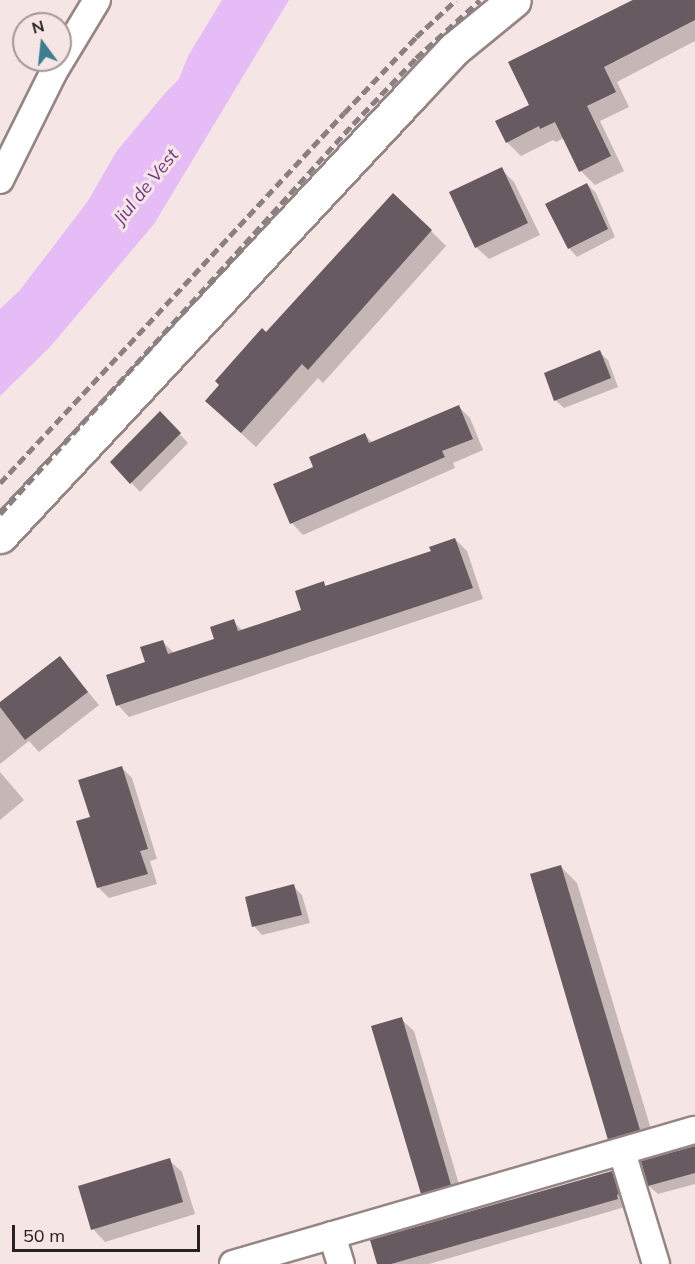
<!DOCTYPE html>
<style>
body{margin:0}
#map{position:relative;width:695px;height:1264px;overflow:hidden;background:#f5e5e4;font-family:Mulish,sans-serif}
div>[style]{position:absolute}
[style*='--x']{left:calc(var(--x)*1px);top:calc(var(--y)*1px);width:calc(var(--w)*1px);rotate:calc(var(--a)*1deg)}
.water>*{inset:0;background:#e5bcf6}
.shadow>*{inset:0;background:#0003}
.building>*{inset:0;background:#675b61}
.roads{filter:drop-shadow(2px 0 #958685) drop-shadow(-2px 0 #958685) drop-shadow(0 2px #958685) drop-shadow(0 -2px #958685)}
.minor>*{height:26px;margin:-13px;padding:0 13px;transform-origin:13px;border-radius:13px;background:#fff}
.primary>*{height:33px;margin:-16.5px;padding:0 16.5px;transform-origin:16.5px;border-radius:16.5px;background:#fff}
.rail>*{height:4.5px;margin-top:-2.25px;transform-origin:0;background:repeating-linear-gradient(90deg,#8b8080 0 9px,transparent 0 13.5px)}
span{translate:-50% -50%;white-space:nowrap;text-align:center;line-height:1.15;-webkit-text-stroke:6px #f5e5e4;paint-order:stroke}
.water-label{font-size:18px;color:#73368a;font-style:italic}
.north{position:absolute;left:12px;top:12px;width:60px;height:60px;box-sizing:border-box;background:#f5e5e4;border:2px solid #a39796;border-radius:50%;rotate:345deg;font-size:16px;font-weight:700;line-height:24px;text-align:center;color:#272121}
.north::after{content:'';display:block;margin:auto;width:21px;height:27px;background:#3b7e8e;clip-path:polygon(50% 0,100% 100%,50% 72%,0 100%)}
.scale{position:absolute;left:12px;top:1225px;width:188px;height:27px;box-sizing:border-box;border:3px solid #272121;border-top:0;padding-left:8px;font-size:18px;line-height:21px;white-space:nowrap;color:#272121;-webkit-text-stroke:4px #f5e5e4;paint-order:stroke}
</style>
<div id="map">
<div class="water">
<i style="clip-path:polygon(222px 0,289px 0,154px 224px,50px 347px,0 396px,0 309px,20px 290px,88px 201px,116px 152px,166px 92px,179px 79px,188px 56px)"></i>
</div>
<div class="shadow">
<i style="clip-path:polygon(632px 0,695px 0,695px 41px,617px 82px,629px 107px,600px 121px,624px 171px,595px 185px,581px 171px,564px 138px,556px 142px,553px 140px,521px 156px,507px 142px,531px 106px,510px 62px)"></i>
<i style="clip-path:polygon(501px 169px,514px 182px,540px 235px,489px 259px,476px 247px)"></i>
<i style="clip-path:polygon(587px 184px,596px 193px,615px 237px,577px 257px,569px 248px)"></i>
<i style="clip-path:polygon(431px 231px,446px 246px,323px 383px,318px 378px,256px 447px,222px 416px,266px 334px)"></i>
<i style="clip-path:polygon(599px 352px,608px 360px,618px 387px,564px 408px,555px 400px)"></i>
<i style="clip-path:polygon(458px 406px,470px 418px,483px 450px,453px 463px,455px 468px,303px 535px,292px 523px,275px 485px,315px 468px,365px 435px,373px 443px)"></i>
<i style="clip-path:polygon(160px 413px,188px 443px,140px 492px,112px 462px)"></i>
<i style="clip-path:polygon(455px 539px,467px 551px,483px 599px,129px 717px,118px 705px,163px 642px,175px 654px,216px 640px,233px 621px,243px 631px,303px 611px,323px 583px,327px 587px,433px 552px)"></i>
<i style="clip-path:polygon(60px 658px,99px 705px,39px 752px,29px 741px,0 764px,0 704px)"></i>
<i style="clip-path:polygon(122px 768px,132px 778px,157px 859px,150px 861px,157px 884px,109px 898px,98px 887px)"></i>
<i style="clip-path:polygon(0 772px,24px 800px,0 820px)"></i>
<i style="clip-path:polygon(561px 867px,577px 883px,656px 1146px,626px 1155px,610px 1139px)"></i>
<i style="clip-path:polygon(293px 886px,302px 895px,310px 923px,262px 935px,254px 926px)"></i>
<i style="clip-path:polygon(401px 1019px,414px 1031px,463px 1198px,435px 1206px,422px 1193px)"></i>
<i style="clip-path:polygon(695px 1148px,695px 1184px,658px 1194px,649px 1186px)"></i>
<i style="clip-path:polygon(169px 1160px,182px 1172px,195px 1214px,105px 1242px,93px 1229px)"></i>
<i style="clip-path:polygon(612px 1172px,620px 1181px,627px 1203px,624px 1203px,625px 1207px,429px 1264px,379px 1264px)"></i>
</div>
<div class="building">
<i style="clip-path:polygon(633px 0,695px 0,695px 20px,604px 67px,616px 92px,587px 106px,611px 156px,579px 172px,555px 122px,540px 129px,539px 126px,506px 143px,495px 121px,529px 105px,508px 62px)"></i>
<i style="clip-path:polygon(502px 167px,528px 223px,475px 248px,449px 192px)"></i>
<i style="clip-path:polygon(587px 183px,608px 229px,568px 249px,545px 204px)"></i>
<i style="clip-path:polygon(393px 193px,432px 230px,308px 370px,302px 364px,241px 433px,205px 401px,219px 385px,215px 381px,262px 328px,266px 332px)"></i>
<i style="clip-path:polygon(600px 350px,611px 378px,554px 401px,544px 373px)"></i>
<i style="clip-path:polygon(459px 405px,473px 439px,442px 451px,445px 457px,290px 524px,273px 484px,313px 467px,309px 457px,365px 433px,369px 443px)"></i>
<i style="clip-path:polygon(160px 411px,181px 433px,130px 484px,110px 462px)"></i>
<i style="clip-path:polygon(455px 538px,473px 588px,116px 706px,106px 675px,145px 662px,140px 647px,163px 640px,168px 654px,214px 639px,210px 627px,234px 619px,238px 631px,301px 610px,295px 591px,324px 581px,325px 586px,431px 551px,429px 547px)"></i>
<i style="clip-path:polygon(60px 656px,88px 692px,25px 740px,0 707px,0 702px)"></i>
<i style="clip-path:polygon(122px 766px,148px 849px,140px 851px,148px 874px,97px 888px,76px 821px,90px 817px,78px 780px)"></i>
<i style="clip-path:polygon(561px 865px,640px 1130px,608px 1140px,530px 874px)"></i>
<i style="clip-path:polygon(294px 884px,302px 915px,252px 927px,245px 897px)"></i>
<i style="clip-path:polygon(402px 1017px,451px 1185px,421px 1194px,371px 1026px)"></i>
<i style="clip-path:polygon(695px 1146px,695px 1173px,648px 1186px,641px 1161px)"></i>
<i style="clip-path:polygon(170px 1158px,183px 1202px,91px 1230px,78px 1186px)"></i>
<i style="clip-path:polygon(612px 1171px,619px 1194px,617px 1195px,618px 1199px,391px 1264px,377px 1264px,370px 1240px)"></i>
</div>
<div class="roads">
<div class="minor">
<i style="--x:0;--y:180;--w:119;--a:-63.6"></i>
<i style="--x:53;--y:73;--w:85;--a:-58.9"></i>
<i style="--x:622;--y:1152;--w:117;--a:73.1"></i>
<i style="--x:332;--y:1235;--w:30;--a:73"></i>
<i style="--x:233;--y:1264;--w:481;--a:-16.2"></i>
</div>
<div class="primary">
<i style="--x:0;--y:536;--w:601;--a:-47.02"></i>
<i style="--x:410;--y:96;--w:64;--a:-46.9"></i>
<i style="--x:454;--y:49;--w:77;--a:-39.2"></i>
</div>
</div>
<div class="rail">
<i style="--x:0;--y:483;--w:505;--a:-47.09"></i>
<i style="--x:344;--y:113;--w:105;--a:-46.5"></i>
<i style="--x:416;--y:37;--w:54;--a:-42.8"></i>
<i style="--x:0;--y:514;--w:526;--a:-47.85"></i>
<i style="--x:353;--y:124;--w:91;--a:-46.3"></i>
<i style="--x:416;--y:58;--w:86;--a:-42.2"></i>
</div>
<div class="water-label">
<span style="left:146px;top:187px;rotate:-51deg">Jiul de Vest</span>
</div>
<div class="north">N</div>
<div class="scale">50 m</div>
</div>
